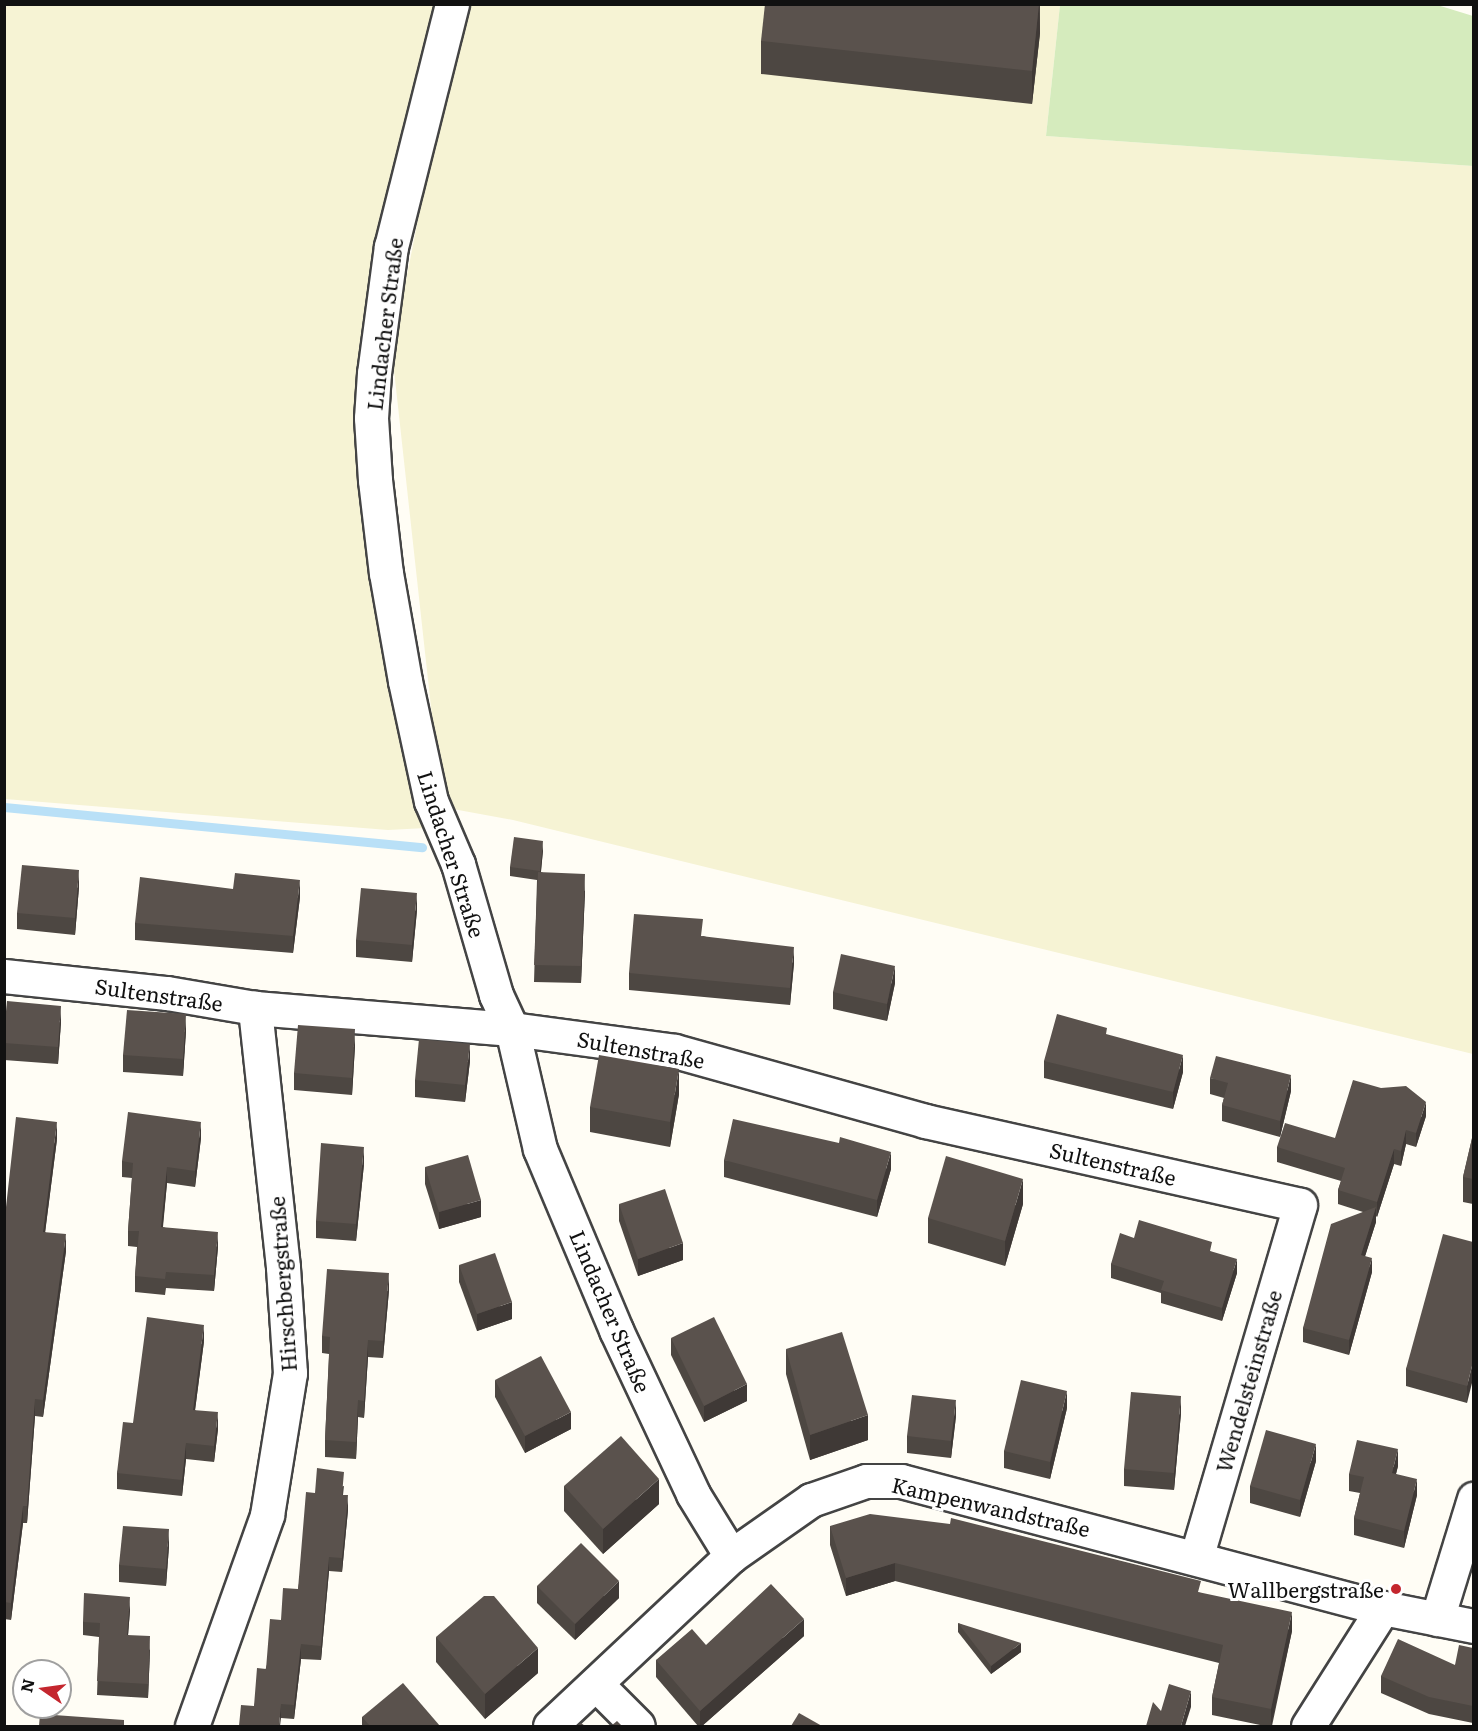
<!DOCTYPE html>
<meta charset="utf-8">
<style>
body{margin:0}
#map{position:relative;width:1478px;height:1731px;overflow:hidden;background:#fffdf5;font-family:Literata,serif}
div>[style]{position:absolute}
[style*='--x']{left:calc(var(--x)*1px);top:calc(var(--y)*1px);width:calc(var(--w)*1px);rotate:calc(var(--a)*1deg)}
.farmland>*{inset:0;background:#f6f3d4}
.green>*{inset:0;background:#d5ebbd}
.stream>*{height:9px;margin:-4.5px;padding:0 4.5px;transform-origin:4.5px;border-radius:4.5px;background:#b9e0f7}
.roads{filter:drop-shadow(2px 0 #444) drop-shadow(-2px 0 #444) drop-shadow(0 2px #444) drop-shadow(0 -2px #444)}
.minor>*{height:33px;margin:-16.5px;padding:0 16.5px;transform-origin:16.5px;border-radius:16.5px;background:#fff}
.wall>*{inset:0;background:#4d4742}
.shaded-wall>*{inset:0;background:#3f3936}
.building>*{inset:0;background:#5a524d}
.dots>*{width:16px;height:16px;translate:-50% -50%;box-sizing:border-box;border:3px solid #fff;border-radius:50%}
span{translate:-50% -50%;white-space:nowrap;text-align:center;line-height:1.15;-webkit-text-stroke:6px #fff;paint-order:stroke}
.street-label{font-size:21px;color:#111}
.poi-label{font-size:21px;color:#111}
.right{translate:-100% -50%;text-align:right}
.frame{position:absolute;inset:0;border:6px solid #111;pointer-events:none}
.north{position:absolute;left:12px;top:1659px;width:60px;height:60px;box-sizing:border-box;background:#fff;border:2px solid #a0a0a0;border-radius:50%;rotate:283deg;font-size:16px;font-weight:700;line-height:24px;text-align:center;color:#111}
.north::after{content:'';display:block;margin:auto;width:21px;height:27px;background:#c4262e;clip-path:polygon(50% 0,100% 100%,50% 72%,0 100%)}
</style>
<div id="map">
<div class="farmland">
<i style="clip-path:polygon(4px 5px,443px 5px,367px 346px,426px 828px,388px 830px,5px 799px)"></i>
<i style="clip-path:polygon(460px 5px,1060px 5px,1046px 136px,1473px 166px,1473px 1054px,513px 820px,442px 807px,392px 352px)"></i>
</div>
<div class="green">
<i style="clip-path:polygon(1434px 4px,1473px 16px,1473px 166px,1046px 136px,1060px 5px)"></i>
</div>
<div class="stream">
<i style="--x:4;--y:807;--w:420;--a:5.5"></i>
</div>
<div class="roads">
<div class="minor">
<i style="--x:452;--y:4;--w:250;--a:104.1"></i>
<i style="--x:391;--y:246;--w:128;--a:97.6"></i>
<i style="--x:374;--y:373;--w:45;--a:93.8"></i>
<i style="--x:371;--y:418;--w:62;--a:86.3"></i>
<i style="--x:375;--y:480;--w:94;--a:83.3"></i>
<i style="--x:386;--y:573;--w:110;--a:80"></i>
<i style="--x:405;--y:681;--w:123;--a:77.8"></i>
<i style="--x:431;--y:801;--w:69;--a:66.8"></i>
<i style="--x:458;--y:864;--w:136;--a:73.8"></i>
<i style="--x:496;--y:995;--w:38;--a:65"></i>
<i style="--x:512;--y:1029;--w:123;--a:76.9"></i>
<i style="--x:540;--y:1149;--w:196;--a:67.2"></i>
<i style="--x:616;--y:1330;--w:181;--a:64.8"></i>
<i style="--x:693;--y:1494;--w:73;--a:58.5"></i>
<i style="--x:4;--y:976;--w:164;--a:6"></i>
<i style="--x:167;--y:993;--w:89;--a:9.7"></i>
<i style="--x:255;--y:1008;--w:258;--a:4.7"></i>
<i style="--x:512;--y:1029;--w:164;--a:7.7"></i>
<i style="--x:675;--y:1051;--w:260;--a:15.6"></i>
<i style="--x:925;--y:1121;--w:384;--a:12.6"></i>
<i style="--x:1300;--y:1205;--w:366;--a:106.4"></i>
<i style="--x:1437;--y:1619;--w:126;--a:-72.9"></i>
<i style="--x:596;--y:1684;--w:59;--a:45"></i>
<i style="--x:192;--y:1726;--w:224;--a:-70.4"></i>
<i style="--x:267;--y:1515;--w:144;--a:-80.8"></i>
<i style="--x:290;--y:1373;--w:106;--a:-93.8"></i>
<i style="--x:283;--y:1267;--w:261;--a:-96.2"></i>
<i style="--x:550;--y:1726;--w:248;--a:-43.2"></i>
<i style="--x:731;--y:1556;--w:98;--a:-35"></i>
<i style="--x:811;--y:1500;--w:58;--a:-19.1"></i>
<i style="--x:866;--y:1481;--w:35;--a:0"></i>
<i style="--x:901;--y:1481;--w:498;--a:14.8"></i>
<i style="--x:1383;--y:1608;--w:93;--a:11.2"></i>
<i style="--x:1308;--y:1726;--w:140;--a:-57.6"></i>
</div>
</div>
<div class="wall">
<i style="clip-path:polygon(1040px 4px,1040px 33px,1032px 104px,761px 74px,761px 41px)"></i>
<i style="clip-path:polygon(543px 850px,541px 872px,585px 891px,581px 983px,534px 982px,537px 880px,510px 876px,510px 867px)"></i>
<i style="clip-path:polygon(79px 887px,75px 935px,17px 929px,17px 913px)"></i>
<i style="clip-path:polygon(300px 897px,293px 953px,135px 940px,135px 923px)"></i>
<i style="clip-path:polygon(417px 910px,412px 962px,356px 957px,356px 940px)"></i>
<i style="clip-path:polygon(703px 936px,794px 963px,790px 1005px,629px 990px,629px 973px)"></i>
<i style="clip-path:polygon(895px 983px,887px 1021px,833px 1009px,833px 992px)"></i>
<i style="clip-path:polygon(61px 1022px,58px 1064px,4px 1060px,4px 1031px)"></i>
<i style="clip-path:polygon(186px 1031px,183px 1076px,123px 1072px,123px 1055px)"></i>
<i style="clip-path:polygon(1107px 1035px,1183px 1072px,1173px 1109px,1044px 1078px,1044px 1061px)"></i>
<i style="clip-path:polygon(355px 1046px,352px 1095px,294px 1090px,294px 1073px)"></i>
<i style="clip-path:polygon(470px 1061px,465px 1102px,415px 1097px,415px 1080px)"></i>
<i style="clip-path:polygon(1210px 1078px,1291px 1091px,1280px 1137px,1222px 1121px,1222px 1105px,1224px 1098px,1210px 1094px)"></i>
<i style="clip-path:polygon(679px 1094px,670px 1147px,590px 1132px,590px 1107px)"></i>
<i style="clip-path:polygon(1426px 1116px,1416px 1147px,1406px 1144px,1401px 1166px,1394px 1164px,1377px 1217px,1376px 1216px,1376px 1222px,1365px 1256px,1372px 1272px,1349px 1355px,1303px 1342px,1303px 1328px,1363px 1212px,1338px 1204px,1338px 1190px,1341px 1181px,1277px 1162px,1277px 1147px,1335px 1138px)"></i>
<i style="clip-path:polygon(1473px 1134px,1473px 1204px,1463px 1202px,1463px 1177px)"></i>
<i style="clip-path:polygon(201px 1138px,195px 1187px,167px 1183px,163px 1227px,218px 1247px,214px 1291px,166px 1288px,165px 1295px,135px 1292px,135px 1276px,137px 1247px,128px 1246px,128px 1231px,132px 1178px,122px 1177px,122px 1161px)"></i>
<i style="clip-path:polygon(57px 1139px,45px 1232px,66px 1251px,43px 1417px,35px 1416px,27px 1523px,23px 1523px,11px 1620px,4px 1619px,4px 1225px)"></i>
<i style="clip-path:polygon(724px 1160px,891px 1169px,877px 1217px,724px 1177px)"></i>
<i style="clip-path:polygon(364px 1164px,356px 1241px,316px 1238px,316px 1221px)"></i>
<i style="clip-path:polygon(425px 1167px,481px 1217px,439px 1229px,425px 1184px)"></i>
<i style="clip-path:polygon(619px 1204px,683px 1260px,638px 1276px,619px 1221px)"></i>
<i style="clip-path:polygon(1023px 1204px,1005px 1266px,928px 1243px,928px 1218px)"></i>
<i style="clip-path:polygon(1134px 1238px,1212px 1252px,1237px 1273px,1222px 1321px,1161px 1303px,1161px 1293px,1111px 1278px,1111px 1264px)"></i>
<i style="clip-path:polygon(1473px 1242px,1467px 1403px,1406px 1386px,1406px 1369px)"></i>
<i style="clip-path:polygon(459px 1265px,512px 1319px,477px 1331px,459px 1282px)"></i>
<i style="clip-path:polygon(389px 1290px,383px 1358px,368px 1357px,364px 1418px,358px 1417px,356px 1459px,325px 1457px,325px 1440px,329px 1354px,322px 1353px,322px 1336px)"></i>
<i style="clip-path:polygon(671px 1338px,747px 1401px,704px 1422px,671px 1355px)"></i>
<i style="clip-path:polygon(204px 1341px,195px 1410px,218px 1429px,214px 1462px,186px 1459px,182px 1496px,117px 1489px,117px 1473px,133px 1423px)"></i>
<i style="clip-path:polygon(786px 1349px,868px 1440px,810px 1460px,786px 1374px)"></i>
<i style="clip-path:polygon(495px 1380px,571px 1429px,525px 1453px,495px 1397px)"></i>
<i style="clip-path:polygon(1067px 1408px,1050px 1479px,1004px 1468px,1004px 1451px)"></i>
<i style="clip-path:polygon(1181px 1413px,1174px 1490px,1124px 1486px,1124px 1469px)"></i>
<i style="clip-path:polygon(956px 1416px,951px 1458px,907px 1453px,907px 1436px)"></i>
<i style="clip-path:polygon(1316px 1461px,1300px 1517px,1250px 1503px,1250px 1486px)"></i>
<i style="clip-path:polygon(1398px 1466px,1396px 1474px,1417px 1495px,1404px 1548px,1354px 1535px,1354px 1518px,1360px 1493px,1349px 1491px,1349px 1474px)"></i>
<i style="clip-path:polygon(344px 1486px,343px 1495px,348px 1510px,342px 1572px,329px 1571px,321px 1660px,301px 1659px,294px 1719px,281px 1718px,254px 1706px,281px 1620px,298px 1589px,315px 1493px)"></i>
<i style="clip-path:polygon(564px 1486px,659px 1504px,603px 1554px,564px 1511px)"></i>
<i style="clip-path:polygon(830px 1526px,1201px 1593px,1292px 1631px,1272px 1726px,1265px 1726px,1212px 1715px,1212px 1697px,1219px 1663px,895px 1581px,846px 1596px,830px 1545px)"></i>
<i style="clip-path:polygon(169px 1546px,166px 1586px,119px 1582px,119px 1565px)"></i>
<i style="clip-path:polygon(537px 1586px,619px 1598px,575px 1640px,537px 1603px)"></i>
<i style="clip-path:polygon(130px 1610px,128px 1635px,150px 1650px,148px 1698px,97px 1695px,99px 1637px,83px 1635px,83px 1622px)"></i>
<i style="clip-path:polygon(958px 1623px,1021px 1652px,991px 1674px,958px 1632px)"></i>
<i style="clip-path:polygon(804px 1636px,702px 1726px,698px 1726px,656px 1677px,656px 1660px,706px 1645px)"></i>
<i style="clip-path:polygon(436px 1637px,538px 1673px,485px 1719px,436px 1662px)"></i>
<i style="clip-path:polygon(1473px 1648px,1473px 1723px,1429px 1714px,1381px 1693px,1381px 1676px,1455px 1665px)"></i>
<i style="clip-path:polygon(362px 1717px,440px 1726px,362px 1726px)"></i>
</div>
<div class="shaded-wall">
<i style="clip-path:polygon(1039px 4px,1040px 33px,1032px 104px,1032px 71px)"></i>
<i style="clip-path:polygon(543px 841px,543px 850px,540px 880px,540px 871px)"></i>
<i style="clip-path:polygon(79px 870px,79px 887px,75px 935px,75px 918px)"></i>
<i style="clip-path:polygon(585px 874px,585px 891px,581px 983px,581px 966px)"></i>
<i style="clip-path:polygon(300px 880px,300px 897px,293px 953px,293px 936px)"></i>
<i style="clip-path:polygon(417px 893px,417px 910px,412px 962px,412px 945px)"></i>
<i style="clip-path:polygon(794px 947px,794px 963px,790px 1005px,790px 988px)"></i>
<i style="clip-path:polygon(895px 966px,895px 983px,887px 1021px,887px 1004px)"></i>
<i style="clip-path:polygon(61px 1006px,61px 1022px,58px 1064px,58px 1047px)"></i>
<i style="clip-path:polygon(186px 1014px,186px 1031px,183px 1076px,183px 1059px)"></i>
<i style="clip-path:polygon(355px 1029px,355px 1046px,352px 1095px,352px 1078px)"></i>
<i style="clip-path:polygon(470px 1044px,470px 1061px,465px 1102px,465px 1085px)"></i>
<i style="clip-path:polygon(1183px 1055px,1183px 1072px,1173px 1109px,1173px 1092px)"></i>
<i style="clip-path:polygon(679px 1069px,679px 1094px,670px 1147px,670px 1122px)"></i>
<i style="clip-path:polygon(1291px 1075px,1291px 1091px,1280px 1137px,1280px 1121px)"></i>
<i style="clip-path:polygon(1426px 1102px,1426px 1116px,1416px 1147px,1416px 1133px)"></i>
<i style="clip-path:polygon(57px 1122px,57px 1139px,43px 1249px,43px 1232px)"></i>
<i style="clip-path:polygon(201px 1122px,201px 1138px,195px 1187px,195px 1171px)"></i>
<i style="clip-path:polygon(1406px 1130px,1406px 1144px,1401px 1166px,1401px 1151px)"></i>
<i style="clip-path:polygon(364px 1147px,364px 1164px,356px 1241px,356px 1224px)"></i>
<i style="clip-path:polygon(1394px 1149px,1394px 1164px,1377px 1217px,1377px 1202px)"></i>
<i style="clip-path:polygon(891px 1152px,891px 1169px,877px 1217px,877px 1200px)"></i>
<i style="clip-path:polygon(167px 1167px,167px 1183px,161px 1243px,161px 1227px)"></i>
<i style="clip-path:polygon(1023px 1179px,1023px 1204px,1005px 1266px,1005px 1241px)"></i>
<i style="clip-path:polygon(481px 1200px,481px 1217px,439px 1229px,439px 1212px)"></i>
<i style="clip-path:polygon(1376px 1207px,1376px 1222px,1361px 1269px,1361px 1255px)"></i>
<i style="clip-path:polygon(218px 1232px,218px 1247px,214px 1291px,214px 1275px)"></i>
<i style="clip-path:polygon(66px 1234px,66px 1251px,43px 1417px,43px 1400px)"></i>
<i style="clip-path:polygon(683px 1243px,683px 1260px,638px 1276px,638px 1259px)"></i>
<i style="clip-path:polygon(1372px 1258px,1372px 1272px,1349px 1355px,1349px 1340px)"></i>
<i style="clip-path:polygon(1237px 1259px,1237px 1273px,1222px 1321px,1222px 1308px)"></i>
<i style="clip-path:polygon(389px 1273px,389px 1290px,383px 1358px,383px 1341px)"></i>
<i style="clip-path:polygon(512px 1302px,512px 1319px,477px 1331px,477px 1314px)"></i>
<i style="clip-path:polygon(204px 1325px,204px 1341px,193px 1426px,193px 1410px)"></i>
<i style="clip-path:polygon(368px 1340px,368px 1357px,364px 1418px,364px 1401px)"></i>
<i style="clip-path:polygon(1473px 1362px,1473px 1379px,1467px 1403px,1467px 1386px)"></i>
<i style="clip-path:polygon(747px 1384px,747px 1401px,704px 1422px,704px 1406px)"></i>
<i style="clip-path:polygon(1067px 1391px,1067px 1408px,1050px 1479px,1050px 1462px)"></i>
<i style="clip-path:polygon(1181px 1396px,1181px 1413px,1174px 1490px,1174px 1473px)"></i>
<i style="clip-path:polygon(35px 1399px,35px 1416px,27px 1523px,27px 1506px)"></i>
<i style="clip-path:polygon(358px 1400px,358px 1417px,356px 1459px,356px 1442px)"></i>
<i style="clip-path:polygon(956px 1400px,956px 1416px,951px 1458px,951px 1441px)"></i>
<i style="clip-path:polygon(218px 1412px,218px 1429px,214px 1462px,214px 1446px)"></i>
<i style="clip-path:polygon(571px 1412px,571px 1429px,525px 1453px,525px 1436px)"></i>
<i style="clip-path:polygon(868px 1415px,868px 1440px,810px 1460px,810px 1435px)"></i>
<i style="clip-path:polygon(186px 1443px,186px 1459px,182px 1496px,182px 1480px)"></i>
<i style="clip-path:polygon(1316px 1444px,1316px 1461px,1300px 1517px,1300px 1500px)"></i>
<i style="clip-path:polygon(1398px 1449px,1398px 1466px,1392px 1489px,1392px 1473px)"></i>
<i style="clip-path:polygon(659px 1479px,659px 1504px,603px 1554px,603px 1529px)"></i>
<i style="clip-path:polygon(1417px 1479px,1417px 1495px,1404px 1548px,1404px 1531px)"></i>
<i style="clip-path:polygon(348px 1495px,348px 1510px,342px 1572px,342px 1558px)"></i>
<i style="clip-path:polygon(23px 1506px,23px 1523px,11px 1620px,11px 1603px)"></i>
<i style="clip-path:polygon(169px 1529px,169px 1546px,166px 1586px,166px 1569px)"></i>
<i style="clip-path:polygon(329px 1557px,329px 1571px,321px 1660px,321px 1646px)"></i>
<i style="clip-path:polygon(895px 1563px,895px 1581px,846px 1596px,846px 1578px)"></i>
<i style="clip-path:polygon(619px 1581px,619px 1598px,575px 1640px,575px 1624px)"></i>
<i style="clip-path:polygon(130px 1597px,130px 1610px,127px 1649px,127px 1635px)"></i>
<i style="clip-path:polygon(1292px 1612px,1292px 1631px,1271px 1726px,1271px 1709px)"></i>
<i style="clip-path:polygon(804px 1619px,804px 1636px,702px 1726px,700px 1726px,700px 1711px)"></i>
<i style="clip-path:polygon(150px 1636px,150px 1650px,148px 1698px,148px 1684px)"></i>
<i style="clip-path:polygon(1021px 1643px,1021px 1652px,991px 1674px,991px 1666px)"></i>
<i style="clip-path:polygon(301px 1644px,301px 1659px,294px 1719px,294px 1705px)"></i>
<i style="clip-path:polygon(538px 1648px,538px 1673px,485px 1719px,485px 1694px)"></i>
<i style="clip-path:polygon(1191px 1691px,1191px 1707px,1185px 1726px,1181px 1726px)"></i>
<i style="clip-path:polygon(281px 1704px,281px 1718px,280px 1726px,279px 1726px)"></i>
</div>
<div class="building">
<i style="clip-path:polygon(765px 4px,1039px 4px,1032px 71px,761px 41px)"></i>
<i style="clip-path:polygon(514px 837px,543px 841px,540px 871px,510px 867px)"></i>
<i style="clip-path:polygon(22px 865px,79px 870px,75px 918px,17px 913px)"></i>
<i style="clip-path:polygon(538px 872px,585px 874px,581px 966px,534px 965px)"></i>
<i style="clip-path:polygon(235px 873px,300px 880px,293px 936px,135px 923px,140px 877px,233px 889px)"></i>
<i style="clip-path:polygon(361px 888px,417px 893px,412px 945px,356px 940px)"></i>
<i style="clip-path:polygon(634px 914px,703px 919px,701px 936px,794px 947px,790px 988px,629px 973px)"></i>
<i style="clip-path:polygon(841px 954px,895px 966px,887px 1004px,833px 992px)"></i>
<i style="clip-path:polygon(7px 1001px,61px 1006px,58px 1047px,4px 1043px,4px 1031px)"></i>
<i style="clip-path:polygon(127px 1010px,186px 1014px,183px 1059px,123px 1055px)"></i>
<i style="clip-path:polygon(1057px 1014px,1107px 1028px,1106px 1034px,1183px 1055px,1173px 1092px,1044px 1061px)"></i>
<i style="clip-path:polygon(298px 1025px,355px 1029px,352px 1078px,294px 1073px)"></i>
<i style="clip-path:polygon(419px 1039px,470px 1044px,465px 1085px,415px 1080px)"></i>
<i style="clip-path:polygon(599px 1055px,679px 1069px,670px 1122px,590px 1107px)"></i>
<i style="clip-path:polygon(1216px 1056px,1291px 1075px,1280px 1121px,1222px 1105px,1228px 1083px,1210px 1078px)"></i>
<i style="clip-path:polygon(1353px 1080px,1381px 1088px,1406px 1086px,1426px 1102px,1416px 1133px,1406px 1130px,1401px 1151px,1394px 1149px,1377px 1202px,1338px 1190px,1345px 1168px,1277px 1147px,1285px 1123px,1335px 1138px)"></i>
<i style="clip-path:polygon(128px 1112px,201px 1122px,195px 1171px,167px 1167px,161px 1227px,218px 1232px,214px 1275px,166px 1272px,165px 1279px,135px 1276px,139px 1231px,128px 1231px,133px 1163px,122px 1161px)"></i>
<i style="clip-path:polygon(16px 1117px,57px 1122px,43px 1232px,66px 1234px,43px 1400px,35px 1399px,27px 1506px,23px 1506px,11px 1603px,4px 1602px,4px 1225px)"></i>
<i style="clip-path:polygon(733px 1119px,839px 1143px,840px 1137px,891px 1152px,877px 1200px,724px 1160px)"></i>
<i style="clip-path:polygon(1473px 1134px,1473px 1179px,1463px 1177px)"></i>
<i style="clip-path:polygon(321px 1143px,364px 1147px,356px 1224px,316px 1221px)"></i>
<i style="clip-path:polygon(468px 1155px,481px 1200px,439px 1212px,425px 1167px)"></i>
<i style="clip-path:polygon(946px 1156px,1023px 1179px,1005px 1241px,928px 1218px)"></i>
<i style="clip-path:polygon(665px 1189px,683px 1243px,638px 1259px,619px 1204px)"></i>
<i style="clip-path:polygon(1376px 1207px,1361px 1255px,1372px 1258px,1349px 1340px,1303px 1328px,1331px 1224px)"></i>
<i style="clip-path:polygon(1139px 1220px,1212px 1242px,1210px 1251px,1237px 1259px,1222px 1308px,1161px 1290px,1164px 1281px,1111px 1264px,1120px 1233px,1134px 1238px)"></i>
<i style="clip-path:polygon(1443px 1234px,1473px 1242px,1473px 1362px,1467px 1386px,1406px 1369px)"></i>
<i style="clip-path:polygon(495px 1253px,512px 1302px,477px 1314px,459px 1265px)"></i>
<i style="clip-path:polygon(327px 1269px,389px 1273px,383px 1341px,368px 1340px,364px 1401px,358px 1400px,356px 1442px,325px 1440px,330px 1337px,322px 1336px)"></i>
<i style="clip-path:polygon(147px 1317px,204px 1325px,193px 1410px,218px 1412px,214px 1446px,186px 1443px,182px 1480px,117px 1473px,123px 1422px,133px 1423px)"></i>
<i style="clip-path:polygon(714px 1317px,747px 1384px,704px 1406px,671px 1338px)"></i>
<i style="clip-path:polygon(842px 1332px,868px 1415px,810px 1435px,786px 1349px)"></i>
<i style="clip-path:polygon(541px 1356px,571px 1412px,525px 1436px,495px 1380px)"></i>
<i style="clip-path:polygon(1021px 1380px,1067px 1391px,1050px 1462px,1004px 1451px)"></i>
<i style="clip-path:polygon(1131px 1392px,1181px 1396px,1174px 1473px,1124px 1469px)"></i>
<i style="clip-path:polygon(912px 1395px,956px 1400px,951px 1441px,907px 1436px)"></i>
<i style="clip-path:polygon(1266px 1430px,1316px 1444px,1300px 1500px,1250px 1486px)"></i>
<i style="clip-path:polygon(621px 1436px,659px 1479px,603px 1529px,564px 1486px)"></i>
<i style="clip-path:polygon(1357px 1440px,1398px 1449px,1392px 1473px,1417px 1479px,1404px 1531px,1354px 1518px,1364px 1477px,1349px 1474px)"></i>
<i style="clip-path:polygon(317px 1468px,344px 1472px,342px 1495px,348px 1495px,342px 1558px,329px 1557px,321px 1646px,301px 1644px,294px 1705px,281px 1704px,279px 1726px,239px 1726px,241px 1705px,254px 1706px,257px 1668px,266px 1669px,270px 1619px,281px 1620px,283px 1588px,298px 1589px,306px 1492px,315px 1493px)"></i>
<i style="clip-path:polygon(870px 1514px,950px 1524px,951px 1518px,1201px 1581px,1198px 1592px,1292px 1612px,1271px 1709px,1212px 1697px,1223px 1645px,895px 1563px,846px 1578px,830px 1526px)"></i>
<i style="clip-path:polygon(123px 1526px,169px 1529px,166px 1569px,119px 1565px)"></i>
<i style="clip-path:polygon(581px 1543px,619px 1581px,575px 1624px,537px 1586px)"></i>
<i style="clip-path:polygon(771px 1584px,804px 1619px,700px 1711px,656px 1660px,692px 1629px,706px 1645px)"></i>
<i style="clip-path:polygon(84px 1593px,130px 1597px,127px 1635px,150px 1636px,148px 1684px,97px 1681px,100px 1623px,83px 1622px)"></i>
<i style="clip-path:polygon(484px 1596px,494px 1596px,538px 1648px,485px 1694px,436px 1637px)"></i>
<i style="clip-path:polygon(958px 1623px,1021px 1643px,991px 1666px)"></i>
<i style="clip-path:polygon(1398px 1639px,1455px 1665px,1459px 1645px,1473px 1648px,1473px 1706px,1429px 1697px,1381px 1676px)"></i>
<i style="clip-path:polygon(403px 1683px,440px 1726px,370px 1726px,362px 1717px)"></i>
<i style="clip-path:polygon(1169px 1684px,1191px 1691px,1181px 1726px,1146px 1726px,1153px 1702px,1161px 1711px)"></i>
<i style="clip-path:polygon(799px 1713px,822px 1726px,791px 1726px)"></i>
<i style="clip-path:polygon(40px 1714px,124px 1720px,124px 1726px,39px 1726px)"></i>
<i style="clip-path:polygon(617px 1721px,622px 1726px,611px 1726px)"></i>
<i style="clip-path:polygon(581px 1723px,585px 1726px,577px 1726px)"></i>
</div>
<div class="dots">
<i style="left:1396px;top:1589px;background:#c4262e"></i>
</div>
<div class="street-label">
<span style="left:384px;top:324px;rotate:-83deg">Lindacher Straße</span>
<span style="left:452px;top:854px;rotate:72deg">Lindacher Straße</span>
<span style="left:159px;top:994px;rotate:8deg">Sultenstraße</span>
<span style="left:641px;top:1049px;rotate:10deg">Sultenstraße</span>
<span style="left:1113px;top:1163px;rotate:13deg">Sultenstraße</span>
<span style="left:282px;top:1284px;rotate:-94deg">Hirschbergstraße</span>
<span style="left:611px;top:1311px;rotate:67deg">Lindacher Straße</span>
<span style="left:1248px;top:1381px;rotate:-74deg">Wendelsteinstraße</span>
<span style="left:991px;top:1506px;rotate:13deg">Kampenwandstraße</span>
</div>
<div class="poi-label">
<span class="right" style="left:1384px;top:1589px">Wallbergstraße</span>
</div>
<div class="frame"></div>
<div class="north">N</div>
</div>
